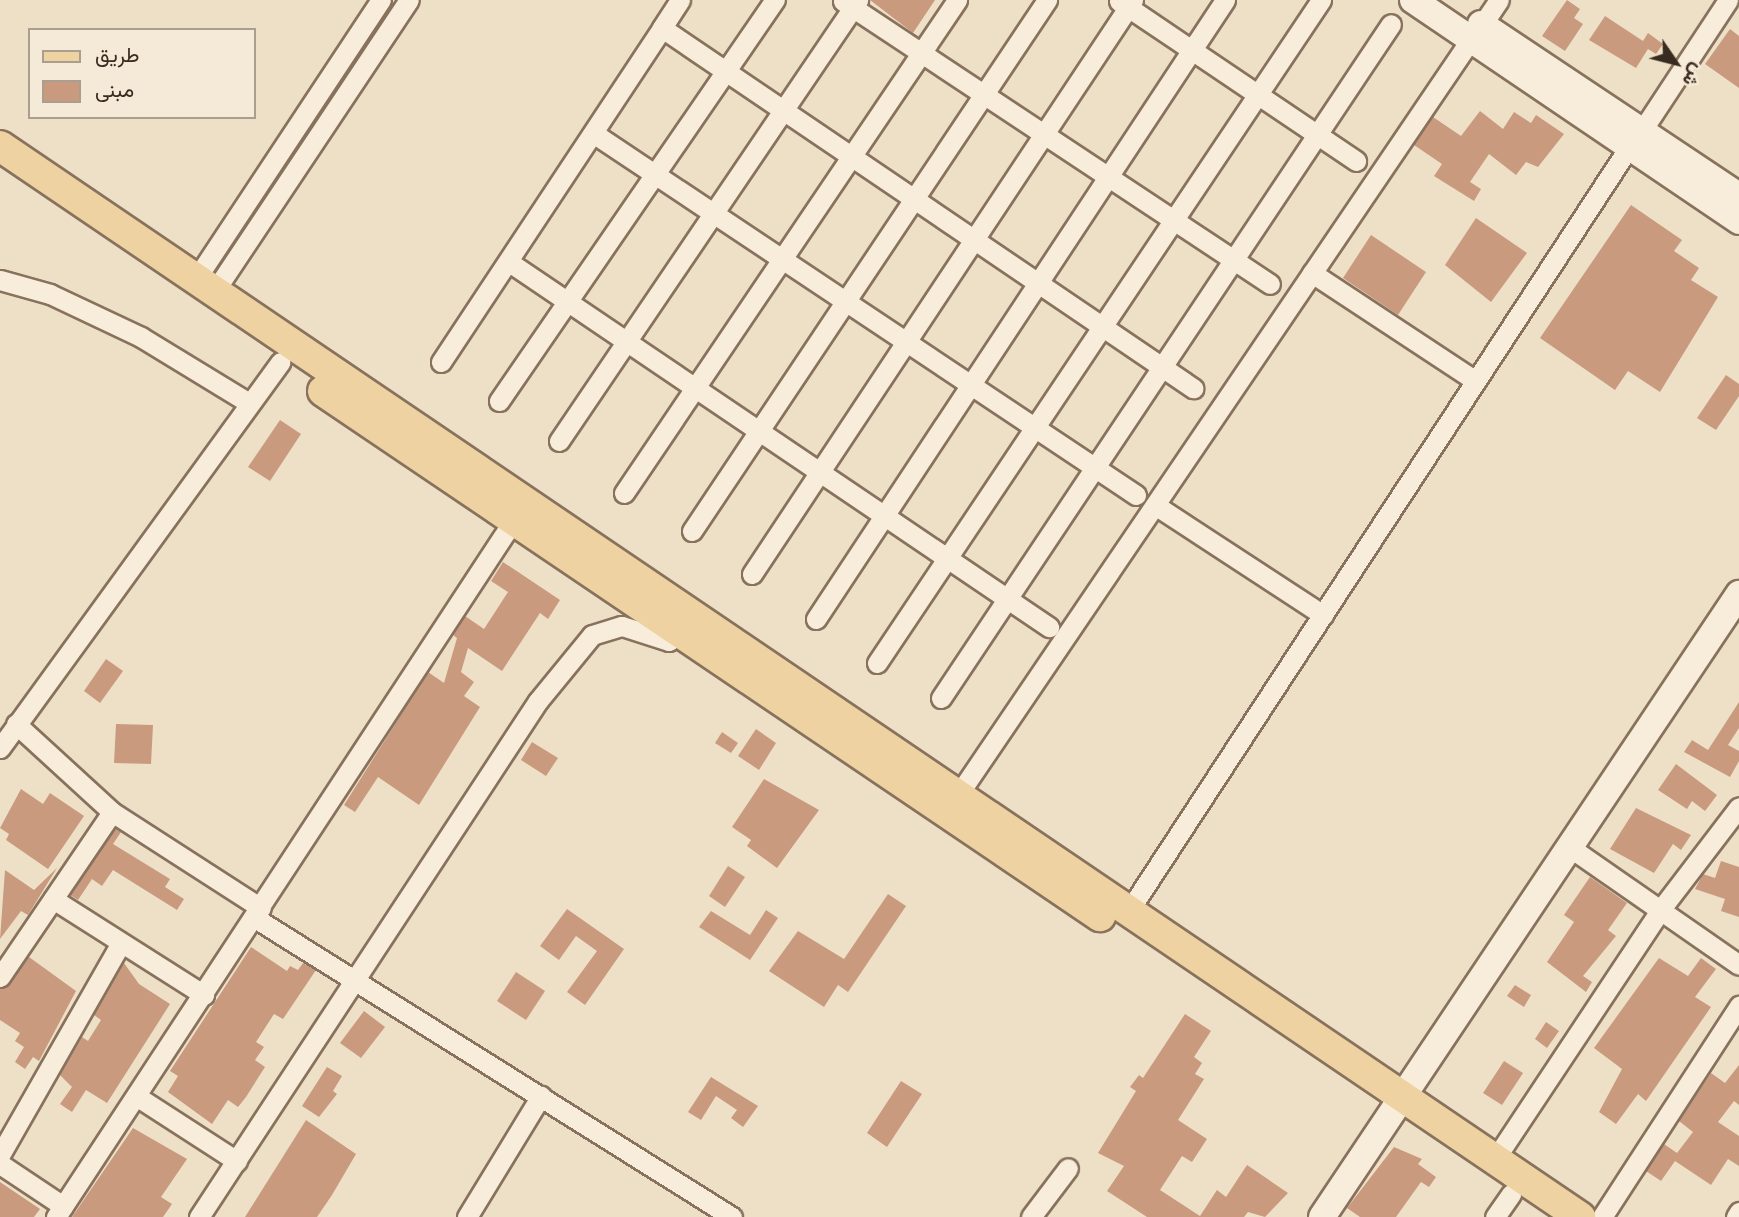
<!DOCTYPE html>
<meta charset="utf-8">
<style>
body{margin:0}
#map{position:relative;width:1739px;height:1217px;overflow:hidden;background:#ede0c7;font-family:"Crimson Pro",Vazirmatn,serif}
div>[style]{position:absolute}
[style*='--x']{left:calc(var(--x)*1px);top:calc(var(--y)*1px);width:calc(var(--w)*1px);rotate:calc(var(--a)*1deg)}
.building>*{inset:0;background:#ca9a7f}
.roads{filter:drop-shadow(2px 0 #88725d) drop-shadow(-2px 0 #88725d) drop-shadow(0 2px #88725d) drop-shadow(0 -2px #88725d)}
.street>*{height:19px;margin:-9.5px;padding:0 9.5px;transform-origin:9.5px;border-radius:9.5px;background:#f8eddb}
.secondary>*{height:26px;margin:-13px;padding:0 13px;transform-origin:13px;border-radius:13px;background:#f8eddb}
.primary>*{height:30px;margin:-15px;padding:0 15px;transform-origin:15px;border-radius:15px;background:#eed2a1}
span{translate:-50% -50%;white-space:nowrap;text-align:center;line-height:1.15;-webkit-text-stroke:6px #f5ead7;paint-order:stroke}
.legend{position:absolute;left:28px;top:28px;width:228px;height:91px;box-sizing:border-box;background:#f5ead7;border:2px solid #aa9e8e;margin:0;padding:9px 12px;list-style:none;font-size:21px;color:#392b20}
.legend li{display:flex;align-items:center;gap:14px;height:35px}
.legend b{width:35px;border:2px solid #aa9e8e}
.north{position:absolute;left:1641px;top:28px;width:70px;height:70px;-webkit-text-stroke:5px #f5ead7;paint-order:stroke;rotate:125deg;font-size:19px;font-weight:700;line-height:28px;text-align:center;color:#392b20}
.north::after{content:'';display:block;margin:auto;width:24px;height:32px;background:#392b20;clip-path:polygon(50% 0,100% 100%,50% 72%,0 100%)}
</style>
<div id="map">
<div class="building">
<i style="clip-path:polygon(870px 0,935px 0,913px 33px)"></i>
<i style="clip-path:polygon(1567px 0,1580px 9px,1574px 18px,1583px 24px,1565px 51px,1542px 36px)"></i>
<i style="clip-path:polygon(1605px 16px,1643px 41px,1648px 33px,1663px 44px,1656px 54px,1648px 49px,1636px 68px,1589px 40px)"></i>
<i style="clip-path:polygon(1730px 29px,1739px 36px,1739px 88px,1705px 64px)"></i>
<i style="clip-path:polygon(1480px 111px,1503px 129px,1514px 112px,1531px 123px,1536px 115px,1564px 134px,1538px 167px,1526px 162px,1516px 175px,1489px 154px,1470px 182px,1481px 189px,1474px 201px,1434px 176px,1442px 164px,1414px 145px,1433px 117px,1461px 136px)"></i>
<i style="clip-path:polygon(1631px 205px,1682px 240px,1674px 251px,1699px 268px,1691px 280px,1718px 297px,1660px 392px,1628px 371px,1615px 390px,1540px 338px)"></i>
<i style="clip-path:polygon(1476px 218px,1527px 253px,1491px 302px,1445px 265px)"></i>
<i style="clip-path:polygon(1371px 235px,1426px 272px,1398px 315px,1343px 278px)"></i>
<i style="clip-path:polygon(1726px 375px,1739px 384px,1739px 396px,1716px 430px,1697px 418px)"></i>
<i style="clip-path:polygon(280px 420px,301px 434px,270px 481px,248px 467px)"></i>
<i style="clip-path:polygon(503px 562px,560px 600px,548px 619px,540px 613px,502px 671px,468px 648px,461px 672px,474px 682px,464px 696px,480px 707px,419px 805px,378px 777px,355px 812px,344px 805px,428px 672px,444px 683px,457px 638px,453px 635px,465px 616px,484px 629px,508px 592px,491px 581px)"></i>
<i style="clip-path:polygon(106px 659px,123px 671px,100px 703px,84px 691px)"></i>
<i style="clip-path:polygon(1739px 702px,1739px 728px,1728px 745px,1739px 751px,1739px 761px,1730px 777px,1684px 752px,1692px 740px,1708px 750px)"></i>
<i style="clip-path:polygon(116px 724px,153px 725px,151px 764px,114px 763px)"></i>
<i style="clip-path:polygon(756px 729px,776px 743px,759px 770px,738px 756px)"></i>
<i style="clip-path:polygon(722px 732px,738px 743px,731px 753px,715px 743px)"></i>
<i style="clip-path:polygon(532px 742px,558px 758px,546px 776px,521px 760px)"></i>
<i style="clip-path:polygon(1676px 764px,1717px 795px,1705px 811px,1692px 801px,1687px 809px,1658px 790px)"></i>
<i style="clip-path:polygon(764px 779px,819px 810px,777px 868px,747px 846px,751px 840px,732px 827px)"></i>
<i style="clip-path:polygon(21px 789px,43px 804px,50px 793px,84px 816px,48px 869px,6px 840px,9px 834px,0 828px)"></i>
<i style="clip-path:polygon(1636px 808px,1691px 835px,1681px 850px,1673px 844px,1654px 873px,1610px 849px)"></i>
<i style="clip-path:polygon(115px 829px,121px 832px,113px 844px,170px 879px,165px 887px,184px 899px,177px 910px,113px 870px,102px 886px,92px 879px,78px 900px,70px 895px)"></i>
<i style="clip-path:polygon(1721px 861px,1739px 867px,1739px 917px,1721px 911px,1725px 899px,1695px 889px,1703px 874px,1715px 878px)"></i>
<i style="clip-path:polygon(728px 866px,745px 877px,725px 907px,709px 896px)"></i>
<i style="clip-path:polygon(57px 868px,28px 915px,21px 911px,0 939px,5px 870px,34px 890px)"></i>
<i style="clip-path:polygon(1590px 877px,1627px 903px,1608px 930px,1616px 936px,1583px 976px,1592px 982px,1586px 992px,1547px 962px,1574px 922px,1564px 915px)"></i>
<i style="clip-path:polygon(888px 894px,906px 906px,848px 992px,838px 985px,824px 1007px,769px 971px,798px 931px,844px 959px)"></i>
<i style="clip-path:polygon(567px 909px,624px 949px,585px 1005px,567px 992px,597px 951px,576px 936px,559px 960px,540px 946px)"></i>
<i style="clip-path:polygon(766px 910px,778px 918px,750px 960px,699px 927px,711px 911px,750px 935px)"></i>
<i style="clip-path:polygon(251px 947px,287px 971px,290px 966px,298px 970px,303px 963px,316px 970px,283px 1019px,274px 1014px,256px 1042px,264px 1047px,255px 1060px,265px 1067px,246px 1097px,238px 1107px,228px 1100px,212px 1124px,168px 1092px,178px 1076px,170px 1071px)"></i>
<i style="clip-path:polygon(29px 957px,76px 991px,39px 1061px,33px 1057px,25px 1069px,15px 1062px,24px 1047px,15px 1041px,20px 1033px,0 1020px,0 989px)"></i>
<i style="clip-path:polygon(1659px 958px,1688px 976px,1701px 958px,1716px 969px,1695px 997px,1711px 1007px,1646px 1101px,1638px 1094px,1616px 1124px,1599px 1112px,1622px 1069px,1594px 1048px)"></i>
<i style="clip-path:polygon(124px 963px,139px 984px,170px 1004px,107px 1103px,86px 1090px,72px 1112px,60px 1104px,72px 1087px,60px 1075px,82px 1037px,88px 1041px,101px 1020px,94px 1015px)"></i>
<i style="clip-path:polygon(516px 972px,545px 991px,526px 1020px,497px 1001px)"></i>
<i style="clip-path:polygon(1515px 985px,1531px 995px,1524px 1007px,1507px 996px)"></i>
<i style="clip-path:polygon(364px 1011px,385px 1027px,361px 1058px,340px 1043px)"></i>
<i style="clip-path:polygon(1185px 1014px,1211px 1031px,1194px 1057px,1202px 1063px,1195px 1074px,1204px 1079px,1178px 1120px,1207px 1139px,1192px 1162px,1182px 1156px,1160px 1190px,1200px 1216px,1217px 1190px,1226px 1197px,1247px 1165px,1288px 1193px,1265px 1217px,1248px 1212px,1244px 1217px,1147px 1217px,1107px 1191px,1124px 1166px,1098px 1153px,1136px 1091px,1130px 1087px,1139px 1075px,1143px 1078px)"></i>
<i style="clip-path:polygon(1546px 1022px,1559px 1031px,1547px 1048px,1535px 1039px)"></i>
<i style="clip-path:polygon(1504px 1061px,1523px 1073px,1502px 1105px,1483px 1093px)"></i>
<i style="clip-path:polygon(1739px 1065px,1739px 1105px,1734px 1101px,1718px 1122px,1739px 1136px,1739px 1166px,1728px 1159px,1711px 1185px,1675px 1161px,1661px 1181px,1646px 1171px,1664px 1144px,1677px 1153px,1693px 1132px,1679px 1121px,1711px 1073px,1725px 1083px)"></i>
<i style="clip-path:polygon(327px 1067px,342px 1076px,333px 1091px,337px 1094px,319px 1117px,302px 1106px)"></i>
<i style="clip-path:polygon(711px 1077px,758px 1106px,743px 1127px,731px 1118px,737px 1110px,716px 1096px,701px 1120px,688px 1112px)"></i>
<i style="clip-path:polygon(901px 1081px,922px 1094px,887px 1147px,867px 1133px)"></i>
<i style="clip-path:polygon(306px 1120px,356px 1154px,332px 1195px,317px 1217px,245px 1217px)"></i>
<i style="clip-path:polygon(133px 1128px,187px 1159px,161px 1197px,172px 1204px,163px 1217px,72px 1217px)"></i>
<i style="clip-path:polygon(1394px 1147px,1422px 1159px,1418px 1164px,1436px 1177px,1429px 1187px,1421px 1182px,1396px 1217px,1360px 1217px,1347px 1208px)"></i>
<i style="clip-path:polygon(0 1182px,40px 1209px,34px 1217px,0 1217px)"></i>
</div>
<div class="roads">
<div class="street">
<i style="--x:680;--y:0;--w:33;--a:123"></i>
<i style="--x:662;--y:28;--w:642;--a:34.14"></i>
<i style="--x:843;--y:1;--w:512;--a:33.53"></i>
<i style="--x:1119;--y:1;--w:286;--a:34"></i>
<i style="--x:1482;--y:25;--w:30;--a:-56"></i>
<i style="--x:1641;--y:132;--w:158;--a:-56.6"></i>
<i style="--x:596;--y:135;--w:649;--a:33.69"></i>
<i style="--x:509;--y:262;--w:652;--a:34.06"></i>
<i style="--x:1312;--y:273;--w:196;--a:33.4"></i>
<i style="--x:196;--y:279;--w:335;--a:-56.5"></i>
<i style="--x:0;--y:280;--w:52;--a:15.6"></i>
<i style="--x:50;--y:294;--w:101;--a:25.3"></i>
<i style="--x:141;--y:337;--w:127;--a:31.4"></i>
<i style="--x:214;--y:292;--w:351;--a:-56.3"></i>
<i style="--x:441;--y:362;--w:400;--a:-56.5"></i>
<i style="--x:499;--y:401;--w:487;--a:-55.5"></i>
<i style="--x:559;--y:441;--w:533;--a:-55.86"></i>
<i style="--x:624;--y:493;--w:595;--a:-55.96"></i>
<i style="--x:1155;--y:505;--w:201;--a:33.2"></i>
<i style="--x:692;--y:531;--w:639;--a:-56.24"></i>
<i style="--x:752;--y:574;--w:689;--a:-56.43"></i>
<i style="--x:816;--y:619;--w:742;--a:-56.55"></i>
<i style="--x:877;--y:663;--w:798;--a:-56.19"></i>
<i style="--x:941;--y:698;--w:810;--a:-56.27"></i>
<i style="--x:16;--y:724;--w:130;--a:42.5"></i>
<i style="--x:112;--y:812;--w:177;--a:32.8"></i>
<i style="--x:0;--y:748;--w:477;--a:-54"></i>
<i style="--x:958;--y:795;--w:914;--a:-55.84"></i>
<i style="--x:1568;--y:846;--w:208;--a:34.8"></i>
<i style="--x:53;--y:899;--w:179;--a:32.4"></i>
<i style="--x:1128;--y:912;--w:914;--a:-56.78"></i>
<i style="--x:255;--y:918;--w:563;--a:32.08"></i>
<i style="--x:0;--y:977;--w:199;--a:-55.8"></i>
<i style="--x:136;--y:1096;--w:120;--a:32.8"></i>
<i style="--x:0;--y:1155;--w:244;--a:-60.3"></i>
<i style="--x:1495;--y:1159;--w:300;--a:-56.4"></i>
<i style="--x:1661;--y:909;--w:128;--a:-52.6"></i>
<i style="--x:0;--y:1164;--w:76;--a:33.7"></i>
<i style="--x:56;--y:1217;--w:833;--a:-56.71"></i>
<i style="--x:199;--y:1217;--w:617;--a:-56.7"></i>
<i style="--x:538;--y:701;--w:85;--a:-50.7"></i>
<i style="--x:592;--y:635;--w:31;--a:-17"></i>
<i style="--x:622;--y:626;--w:49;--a:17.7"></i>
<i style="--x:669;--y:641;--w:24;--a:-57"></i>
<i style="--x:467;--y:1217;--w:142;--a:-58.6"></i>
<i style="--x:1031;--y:1217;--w:61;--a:-52.9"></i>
<i style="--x:1495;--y:1217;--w:28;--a:-55"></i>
<i style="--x:1602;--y:1217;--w:252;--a:-57"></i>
<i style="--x:1736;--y:1217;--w:6;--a:-59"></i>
</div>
<div class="secondary">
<i style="--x:1413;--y:0;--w:394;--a:34.1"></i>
<i style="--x:1481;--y:24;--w:310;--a:33.7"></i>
<i style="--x:1322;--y:1217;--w:750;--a:-56.2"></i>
</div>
<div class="primary">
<i style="--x:0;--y:146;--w:1909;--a:34.13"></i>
<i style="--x:323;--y:391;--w:938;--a:34.05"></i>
</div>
</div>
<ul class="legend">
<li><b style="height:9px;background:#eed2a1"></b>طريق</li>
<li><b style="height:19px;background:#ca9a7f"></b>مبنى</li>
</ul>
<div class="north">ش</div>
</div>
